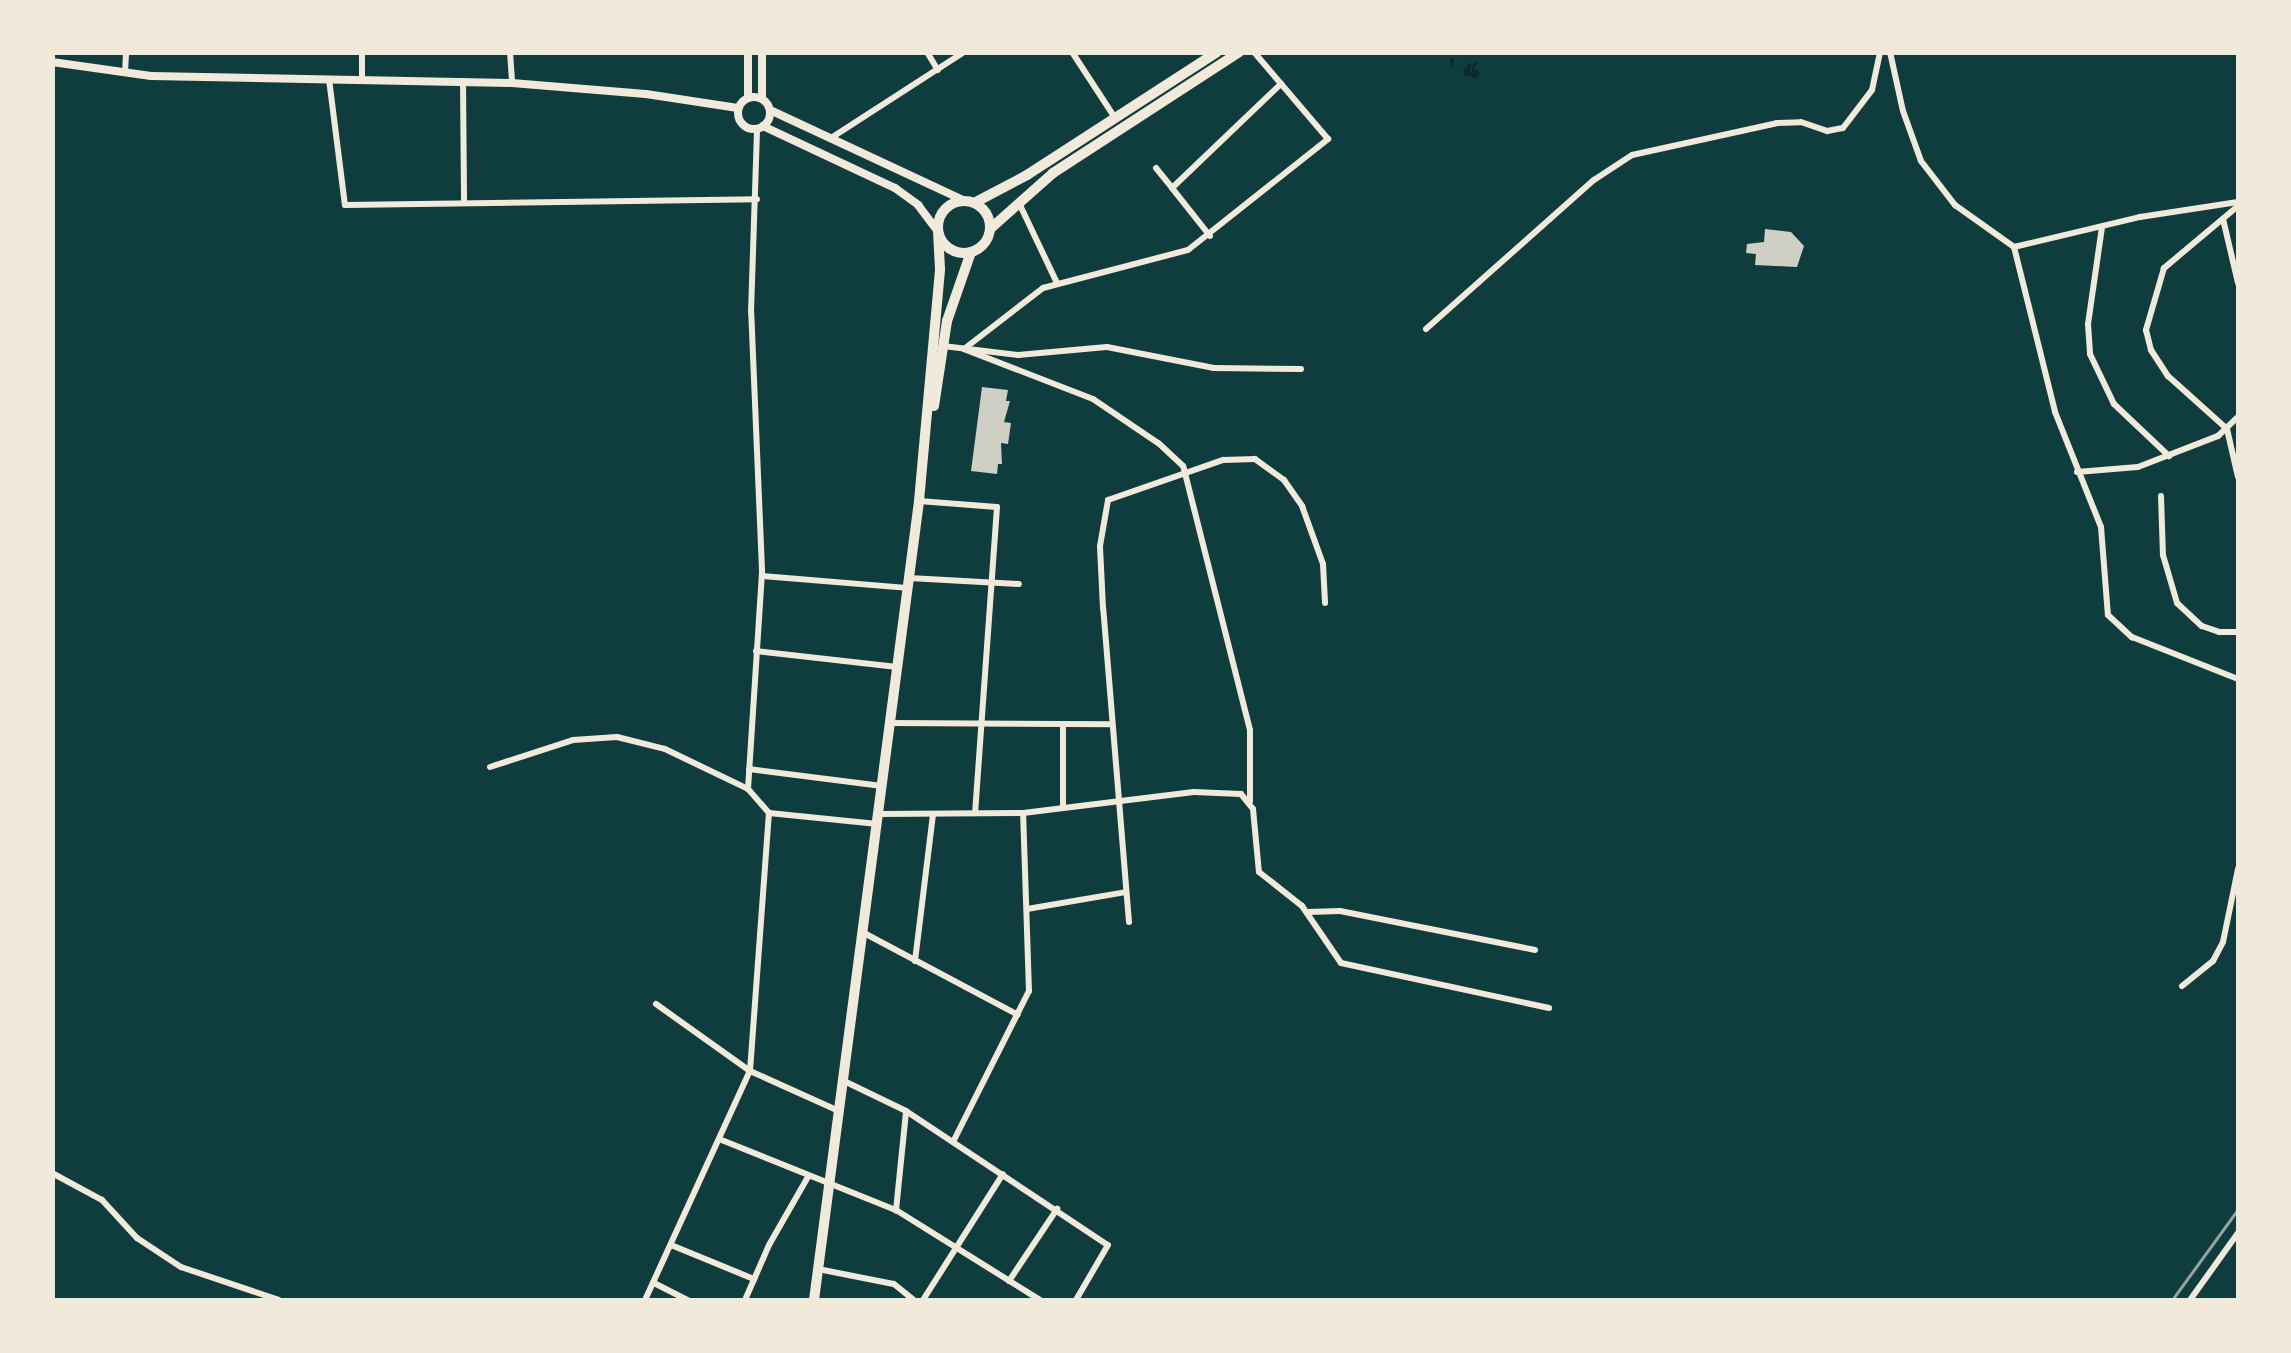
<!DOCTYPE html>
<style>
body{margin:0}
#map{position:relative;width:2291px;height:1353px;overflow:hidden;background:#0f3d3e;font-family:Ubuntu,sans-serif}
div>[style]{position:absolute}
[style*='--x']{left:calc(var(--x)*1px);top:calc(var(--y)*1px);width:calc(var(--w)*1px);rotate:calc(var(--a)*1deg)}
.stream>*{height:2.5px;margin:-1.25px;padding:0 1.25px;transform-origin:1.25px;border-radius:1.25px;background:#0a2a2b}
.building>*{inset:0;background:#cfcfc3}
.minor>*{height:6px;margin:-3px;padding:0 3px;transform-origin:3px;border-radius:3px;background:#f1e9da}
.tertiary>*{height:8px;margin:-4px;padding:0 4px;transform-origin:4px;border-radius:4px;background:#f1e9da}
.tertiary>.ring{margin:-4px;padding:0;box-sizing:content-box;background:none;border:8px solid #f1e9da;border-radius:50%}
.primary>*{height:10px;margin:-5px;padding:0 5px;transform-origin:5px;border-radius:5px;background:#f1e9da}
.trunk>*{height:10px;margin:-5px;padding:0 5px;transform-origin:5px;border-radius:5px;background:#f1e9da}
.trunk>.ring{margin:-5px;padding:0;box-sizing:content-box;background:none;border:10px solid #f1e9da;border-radius:50%}
.rail>*{height:2.5px;margin:-1.25px;padding:0 1.25px;transform-origin:1.25px;border-radius:1.25px;background:#97a49c}
span{translate:-50% -50%;white-space:nowrap;text-align:center;line-height:1.15;-webkit-text-stroke:8px #f1e9da;paint-order:stroke}
.frame{position:absolute;inset:0;border:55px solid #f1e9da;pointer-events:none}
</style>
<div id="map">
<div class="stream">
<i style="--x:1452;--y:59;--w:6;--a:90"></i>
<i style="--x:1473;--y:67;--w:4;--a:-63"></i>
<i style="--x:1465;--y:69;--w:5;--a:79"></i>
<i style="--x:1467;--y:74;--w:10;--a:-79"></i>
<i style="--x:1470;--y:74;--w:5;--a:-53"></i>
<i style="--x:1472;--y:75;--w:6;--a:-45"></i>
<i style="--x:1474;--y:77;--w:6;--a:-45"></i>
</div>
<div class="building">
<i style="clip-path:polygon(1765px 229px,1791px 232px,1804px 246px,1797px 267px,1755px 265px,1756px 254px,1746px 253px,1747px 244px,1764px 242px)"></i>
<i style="clip-path:polygon(982px 387px,1008px 390px,1006px 401px,1010px 401px,1004px 422px,1011px 423px,1008px 444px,1001px 443px,1002px 464px,998px 464px,997px 474px,971px 471px)"></i>
</div>
<div class="minor">
<i style="--x:510;--y:52;--w:31;--a:86"></i>
<i style="--x:927;--y:52;--w:21;--a:59"></i>
<i style="--x:1072;--y:52;--w:79;--a:56.9"></i>
<i style="--x:1890;--y:52;--w:60;--a:77.6"></i>
<i style="--x:1903;--y:111;--w:53;--a:70.2"></i>
<i style="--x:1921;--y:161;--w:56;--a:52.3"></i>
<i style="--x:1955;--y:205;--w:72;--a:35.4"></i>
<i style="--x:2014;--y:247;--w:130;--a:-13.4"></i>
<i style="--x:2140;--y:217;--w:99;--a:-8.7"></i>
<i style="--x:125;--y:73;--w:21;--a:-87"></i>
<i style="--x:362;--y:78;--w:26;--a:-90"></i>
<i style="--x:329;--y:79;--w:127;--a:82.8"></i>
<i style="--x:345;--y:205;--w:412;--a:-0.8"></i>
<i style="--x:463;--y:81;--w:122;--a:89.5"></i>
<i style="--x:831;--y:138;--w:158;--a:-32.9"></i>
<i style="--x:1156;--y:168;--w:26;--a:51"></i>
<i style="--x:1019;--y:203;--w:89;--a:64.6"></i>
<i style="--x:2238;--y:206;--w:97;--a:140"></i>
<i style="--x:2164;--y:268;--w:65;--a:106.2"></i>
<i style="--x:2146;--y:330;--w:21;--a:76"></i>
<i style="--x:2151;--y:350;--w:31;--a:57"></i>
<i style="--x:2168;--y:376;--w:79;--a:41.9"></i>
<i style="--x:2227;--y:429;--w:49;--a:77.1"></i>
<i style="--x:2223;--y:219;--w:66;--a:76.8"></i>
<i style="--x:2102;--y:227;--w:98;--a:98.2"></i>
<i style="--x:2088;--y:324;--w:30;--a:86"></i>
<i style="--x:2090;--y:354;--w:55;--a:64.4"></i>
<i style="--x:2114;--y:404;--w:76;--a:43.4"></i>
<i style="--x:1210;--y:236;--w:61;--a:-128.4"></i>
<i style="--x:1172;--y:188;--w:151;--a:-43.7"></i>
<i style="--x:2014;--y:247;--w:170;--a:76"></i>
<i style="--x:2055;--y:412;--w:124;--a:68.2"></i>
<i style="--x:2101;--y:527;--w:88;--a:85.5"></i>
<i style="--x:2108;--y:615;--w:33;--a:43"></i>
<i style="--x:2132;--y:637;--w:114;--a:21.6"></i>
<i style="--x:1426;--y:329;--w:225;--a:-41.6"></i>
<i style="--x:1594;--y:180;--w:45;--a:-33.3"></i>
<i style="--x:1632;--y:155;--w:148;--a:-12.4"></i>
<i style="--x:1777;--y:123;--w:24;--a:-2"></i>
<i style="--x:1801;--y:122;--w:28;--a:19"></i>
<i style="--x:1827;--y:131;--w:16;--a:-11"></i>
<i style="--x:1843;--y:128;--w:48;--a:-52.7"></i>
<i style="--x:1872;--y:90;--w:39;--a:-78"></i>
<i style="--x:943;--y:346;--w:76;--a:6.8"></i>
<i style="--x:1018;--y:355;--w:89;--a:-5.1"></i>
<i style="--x:1107;--y:347;--w:109;--a:11.1"></i>
<i style="--x:1214;--y:368;--w:87;--a:0.7"></i>
<i style="--x:2077;--y:472;--w:61;--a:-4.7"></i>
<i style="--x:2138;--y:467;--w:86;--a:-21.2"></i>
<i style="--x:2218;--y:436;--w:28;--a:-44"></i>
<i style="--x:2161;--y:496;--w:59;--a:88.1"></i>
<i style="--x:2163;--y:555;--w:50;--a:73.7"></i>
<i style="--x:2177;--y:603;--w:34;--a:43"></i>
<i style="--x:2202;--y:626;--w:18;--a:19"></i>
<i style="--x:2219;--y:632;--w:19;--a:0"></i>
<i style="--x:919;--y:501;--w:78;--a:4.4"></i>
<i style="--x:997;--y:507;--w:307;--a:94.1"></i>
<i style="--x:762;--y:576;--w:145;--a:4.7"></i>
<i style="--x:909;--y:578;--w:110;--a:3.1"></i>
<i style="--x:756;--y:651;--w:142;--a:6.5"></i>
<i style="--x:890;--y:723;--w:222;--a:0.3"></i>
<i style="--x:490;--y:767;--w:87;--a:-18"></i>
<i style="--x:573;--y:740;--w:44;--a:-3.9"></i>
<i style="--x:617;--y:737;--w:49;--a:14"></i>
<i style="--x:665;--y:749;--w:92;--a:25.7"></i>
<i style="--x:749;--y:769;--w:134;--a:7.3"></i>
<i style="--x:1250;--y:801;--w:71;--a:-90"></i>
<i style="--x:1250;--y:730;--w:272;--a:-104.2"></i>
<i style="--x:1183;--y:466;--w:34;--a:-137"></i>
<i style="--x:1158;--y:443;--w:78;--a:-145.9"></i>
<i style="--x:1093;--y:399;--w:138;--a:-158.8"></i>
<i style="--x:964;--y:349;--w:100;--a:-37.7"></i>
<i style="--x:1043;--y:288;--w:150;--a:-14.7"></i>
<i style="--x:1188;--y:250;--w:179;--a:-38.4"></i>
<i style="--x:1328;--y:139;--w:114;--a:-130.4"></i>
<i style="--x:1063;--y:808;--w:84;--a:-90"></i>
<i style="--x:769;--y:813;--w:109;--a:5.8"></i>
<i style="--x:879;--y:814;--w:144;--a:-0.4"></i>
<i style="--x:1023;--y:813;--w:172;--a:-7"></i>
<i style="--x:1194;--y:792;--w:47;--a:2.4"></i>
<i style="--x:1241;--y:794;--w:19;--a:51"></i>
<i style="--x:1253;--y:809;--w:63;--a:84.6"></i>
<i style="--x:1259;--y:872;--w:55;--a:38.3"></i>
<i style="--x:1302;--y:906;--w:69;--a:55.6"></i>
<i style="--x:1341;--y:963;--w:213;--a:12.2"></i>
<i style="--x:1027;--y:909;--w:100;--a:-9.7"></i>
<i style="--x:1308;--y:912;--w:32;--a:-2"></i>
<i style="--x:1340;--y:911;--w:199;--a:11.3"></i>
<i style="--x:1129;--y:922;--w:315;--a:-94.7"></i>
<i style="--x:1103;--y:608;--w:62;--a:-92.8"></i>
<i style="--x:1100;--y:546;--w:47;--a:-80.1"></i>
<i style="--x:1108;--y:500;--w:122;--a:-19.2"></i>
<i style="--x:1223;--y:460;--w:32;--a:-2"></i>
<i style="--x:1255;--y:459;--w:36;--a:36"></i>
<i style="--x:1284;--y:480;--w:32;--a:55"></i>
<i style="--x:1302;--y:506;--w:62;--a:70.1"></i>
<i style="--x:1323;--y:564;--w:39;--a:87"></i>
<i style="--x:864;--y:933;--w:174;--a:28"></i>
<i style="--x:915;--y:961;--w:148;--a:-83"></i>
<i style="--x:2182;--y:986;--w:40;--a:-39"></i>
<i style="--x:2213;--y:961;--w:21;--a:-62"></i>
<i style="--x:2223;--y:942;--w:75;--a:-78.4"></i>
<i style="--x:656;--y:1004;--w:115;--a:35.5"></i>
<i style="--x:750;--y:1071;--w:98;--a:24.2"></i>
<i style="--x:844;--y:1081;--w:69;--a:25.8"></i>
<i style="--x:906;--y:1111;--w:242;--a:33.6"></i>
<i style="--x:1108;--y:1245;--w:64;--a:120.2"></i>
<i style="--x:906;--y:1112;--w:99;--a:95.8"></i>
<i style="--x:896;--y:1210;--w:170;--a:32"></i>
<i style="--x:719;--y:1139;--w:191;--a:21.9"></i>
<i style="--x:953;--y:1142;--w:169;--a:-63.3"></i>
<i style="--x:1029;--y:991;--w:178;--a:-91.9"></i>
<i style="--x:52;--y:1173;--w:57;--a:28.4"></i>
<i style="--x:102;--y:1200;--w:52;--a:47.4"></i>
<i style="--x:137;--y:1238;--w:53;--a:33.4"></i>
<i style="--x:181;--y:1267;--w:103;--a:18.6"></i>
<i style="--x:671;--y:1245;--w:90;--a:22.3"></i>
<i style="--x:818;--y:1269;--w:77;--a:11.2"></i>
<i style="--x:894;--y:1284;--w:26;--a:39"></i>
<i style="--x:1009;--y:1281;--w:87;--a:-56.3"></i>
<i style="--x:654;--y:1283;--w:38;--a:27"></i>
<i style="--x:645;--y:1300;--w:252;--a:-65.4"></i>
<i style="--x:750;--y:1071;--w:259;--a:-85.8"></i>
<i style="--x:769;--y:813;--w:32;--a:-131"></i>
<i style="--x:748;--y:789;--w:219;--a:-86.3"></i>
<i style="--x:762;--y:570;--w:258;--a:-92.4"></i>
<i style="--x:751;--y:312;--w:183;--a:-88.1"></i>
<i style="--x:745;--y:1300;--w:60;--a:-66.4"></i>
<i style="--x:769;--y:1245;--w:78;--a:-60.2"></i>
<i style="--x:923;--y:1300;--w:149;--a:-57.6"></i>
<i style="--x:2190;--y:1300;--w:82;--a:-54.4"></i>
</div>
<div class="tertiary">
<i style="--x:762;--y:52;--w:46;--a:90"></i>
<i style="--x:52;--y:62;--w:100;--a:8"></i>
<i style="--x:151;--y:76;--w:361;--a:1.1"></i>
<i style="--x:512;--y:83;--w:134;--a:4.7"></i>
<i style="--x:646;--y:94;--w:93;--a:8.7"></i>
<i class="ring" style="left:738px;top:97px;width:24px;height:24px"></i>
<i style="--x:748;--y:97;--w:45;--a:-90"></i>
<i style="--x:770;--y:110;--w:215;--a:25"></i>
<i style="--x:763;--y:126;--w:146;--a:25.2"></i>
<i style="--x:895;--y:188;--w:29;--a:36"></i>
<i style="--x:918;--y:205;--w:31;--a:53"></i>
</div>
<div class="primary">
<i style="--x:814;--y:1300;--w:806;--a:-82.51"></i>
</div>
<div class="trunk">
<i class="ring" style="left:938px;top:201px;width:42px;height:42px"></i>
<i style="--x:974;--y:203;--w:60;--a:-27.8"></i>
<i style="--x:1027;--y:175;--w:226;--a:-32.9"></i>
<i style="--x:990;--y:229;--w:84;--a:-41.6"></i>
<i style="--x:1053;--y:173;--w:222;--a:-33"></i>
<i style="--x:934;--y:406;--w:86;--a:-81.3"></i>
<i style="--x:947;--y:321;--w:73;--a:-70.8"></i>
<i style="--x:919;--y:501;--w:233;--a:-84.8"></i>
<i style="--x:940;--y:269;--w:35;--a:-93"></i>
</div>
<div class="rail">
<i style="--x:2172;--y:1300;--w:112;--a:-54"></i>
</div>
<div class="frame"></div>
</div>
